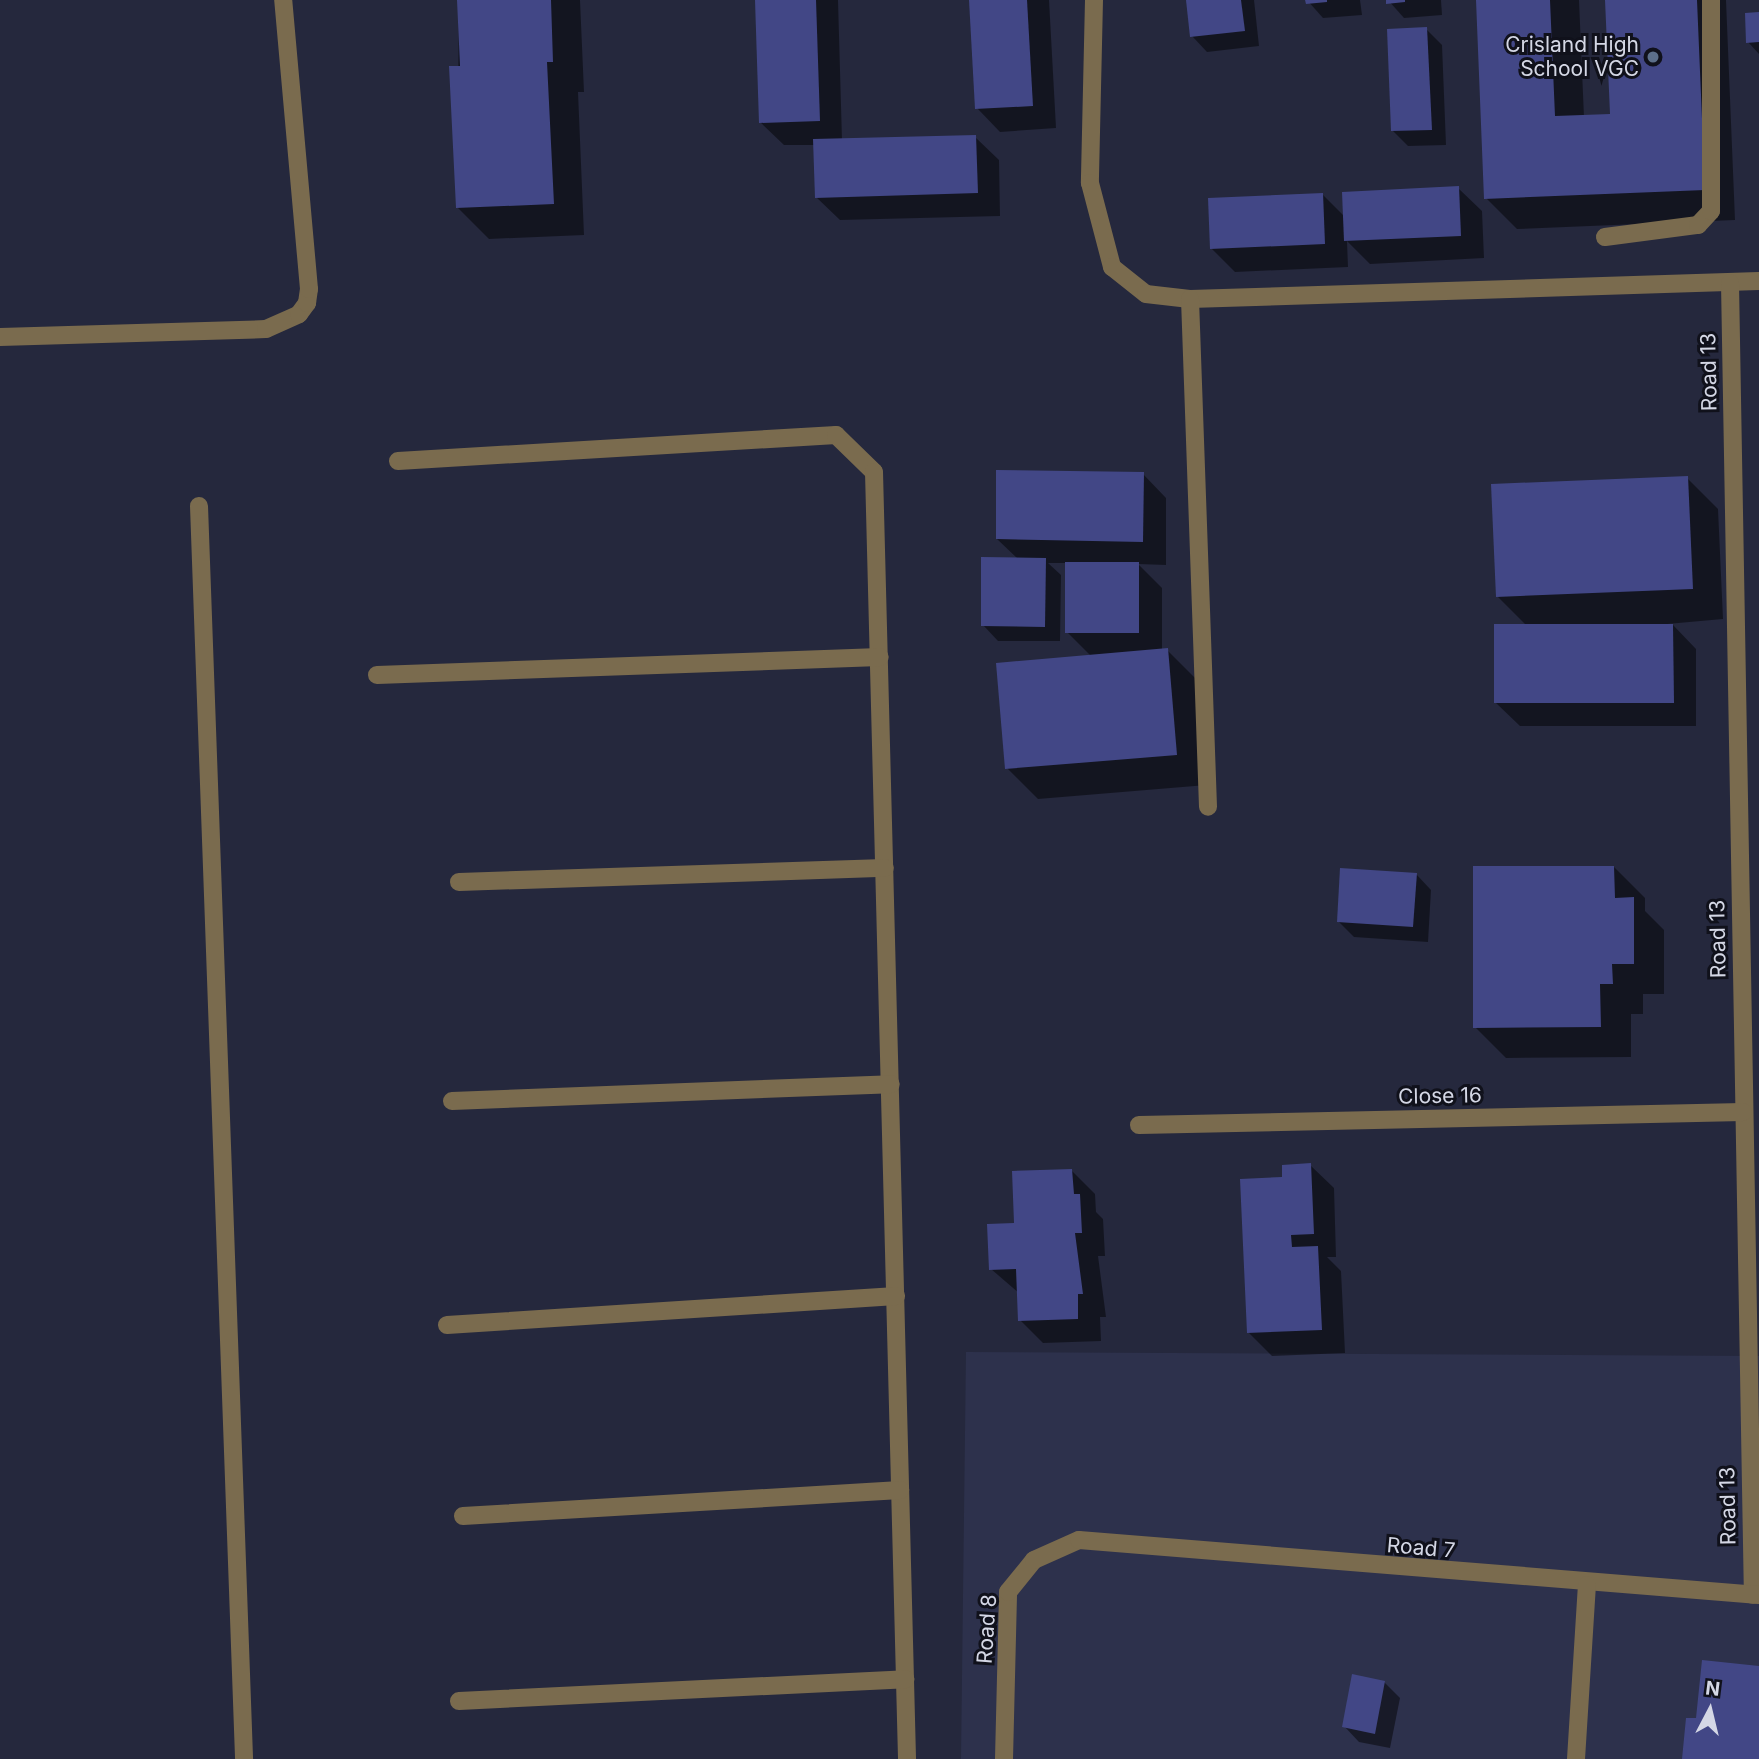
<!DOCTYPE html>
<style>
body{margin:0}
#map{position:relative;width:1759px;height:1759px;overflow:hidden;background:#25283d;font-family:Inter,sans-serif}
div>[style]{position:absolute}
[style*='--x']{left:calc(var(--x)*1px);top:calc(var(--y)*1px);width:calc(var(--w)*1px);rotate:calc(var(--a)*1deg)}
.built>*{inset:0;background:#2d314c}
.shadow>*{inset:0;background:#0007}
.building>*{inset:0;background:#424786}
.minor>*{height:18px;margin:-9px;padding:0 9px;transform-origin:9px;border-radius:9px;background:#7a6b4e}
.dots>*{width:19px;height:19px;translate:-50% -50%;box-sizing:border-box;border:4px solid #10111b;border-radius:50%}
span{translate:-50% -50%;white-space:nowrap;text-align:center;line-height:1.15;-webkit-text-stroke:6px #10111b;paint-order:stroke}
.poi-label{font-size:21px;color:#d4d7e5}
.right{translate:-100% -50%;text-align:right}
.street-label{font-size:21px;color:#d4d7e5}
.north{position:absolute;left:1675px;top:1675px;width:70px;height:70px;-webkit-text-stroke:5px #10111b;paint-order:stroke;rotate:7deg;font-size:19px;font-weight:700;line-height:28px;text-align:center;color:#d4d7e5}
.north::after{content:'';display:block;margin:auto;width:24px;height:32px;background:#d4d7e5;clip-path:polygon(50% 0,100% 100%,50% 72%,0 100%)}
</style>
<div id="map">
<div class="built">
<i style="clip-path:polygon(966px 1352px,1759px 1356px,1759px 1759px,961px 1759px)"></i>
</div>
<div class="shadow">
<i style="clip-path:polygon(459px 0,580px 0,584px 92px,578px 92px,584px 235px,489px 239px,457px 207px)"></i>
<i style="clip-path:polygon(757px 0,838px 0,842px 140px,975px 137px,999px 160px,1000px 216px,840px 220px,816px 197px,815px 145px,784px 145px,760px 122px)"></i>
<i style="clip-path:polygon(970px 0,1049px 0,1056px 128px,1000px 132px,977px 108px)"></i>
<i style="clip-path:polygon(1188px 0,1254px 0,1259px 46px,1207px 52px,1192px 36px)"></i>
<i style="clip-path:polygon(1307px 0,1360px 0,1362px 15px,1323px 18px)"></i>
<i style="clip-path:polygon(1388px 0,1441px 0,1442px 15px,1404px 18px)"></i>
<i style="clip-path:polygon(1478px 0,1579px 0,1584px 117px,1612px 116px,1607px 0,1726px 0,1735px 220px,1517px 229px,1486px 198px)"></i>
<i style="clip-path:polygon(1759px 14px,1759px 54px,1748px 42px)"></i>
<i style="clip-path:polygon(1426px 29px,1442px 45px,1446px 145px,1408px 146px,1393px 131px)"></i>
<i style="clip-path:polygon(1458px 188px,1482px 211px,1484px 258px,1370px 264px,1347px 241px,1348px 267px,1235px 272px,1211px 248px,1323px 195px,1345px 217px)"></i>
<i style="clip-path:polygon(1143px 474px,1166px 498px,1166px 565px,1138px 564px,1162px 588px,1162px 651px,1167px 650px,1198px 681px,1207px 785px,1038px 799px,1007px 768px,1091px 656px,1067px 632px,1067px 563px,1048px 563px,1061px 575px,1060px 641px,998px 641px,983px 625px,1018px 559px,997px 539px)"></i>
<i style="clip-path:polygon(1687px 478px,1718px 509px,1723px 619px,1656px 625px,1673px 625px,1696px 649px,1696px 726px,1520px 726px,1496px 703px,1526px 625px,1498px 597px)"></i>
<i style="clip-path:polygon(1614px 867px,1645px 898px,1645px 911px,1664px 930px,1664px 994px,1643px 994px,1643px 1014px,1631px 1014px,1631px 1057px,1506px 1058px,1475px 1027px)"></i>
<i style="clip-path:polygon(1416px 874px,1431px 890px,1428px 942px,1354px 937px,1338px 921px)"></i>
<i style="clip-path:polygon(1310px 1165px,1334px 1188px,1336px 1257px,1327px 1257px,1341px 1271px,1345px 1353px,1272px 1356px,1249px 1333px,1284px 1179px)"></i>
<i style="clip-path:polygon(1072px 1171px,1095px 1194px,1096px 1212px,1103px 1219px,1105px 1256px,1098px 1256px,1106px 1317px,1100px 1317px,1101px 1341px,1043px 1343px,1020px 1320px,1019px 1293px,991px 1269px,1016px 1225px)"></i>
<i style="clip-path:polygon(1384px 1682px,1400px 1698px,1390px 1748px,1359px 1742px,1344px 1726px)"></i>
</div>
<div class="building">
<i style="clip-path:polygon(457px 0,551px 0,553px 62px,547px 62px,554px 204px,456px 208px,449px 66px,460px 66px)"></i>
<i style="clip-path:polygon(755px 0,816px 0,820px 121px,759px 123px)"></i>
<i style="clip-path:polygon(969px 0,1027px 0,1033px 106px,975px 109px)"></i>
<i style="clip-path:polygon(1186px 0,1241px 0,1245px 31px,1190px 37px)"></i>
<i style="clip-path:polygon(1305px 0,1327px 0,1327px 2px,1306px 4px)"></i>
<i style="clip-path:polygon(1386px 0,1405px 0,1405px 2px,1386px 4px)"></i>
<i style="clip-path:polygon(1476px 0,1550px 0,1555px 116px,1610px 114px,1605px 0,1697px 0,1705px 190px,1484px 199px)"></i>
<i style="clip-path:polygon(1759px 12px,1759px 42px,1746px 43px,1745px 13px)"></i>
<i style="clip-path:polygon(1427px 27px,1432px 130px,1391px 131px,1387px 29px)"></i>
<i style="clip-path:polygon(976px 135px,978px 193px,815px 198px,813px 139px)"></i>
<i style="clip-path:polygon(1459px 186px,1461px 236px,1344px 241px,1342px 192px)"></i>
<i style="clip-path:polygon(1323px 193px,1325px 244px,1210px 249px,1208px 198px)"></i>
<i style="clip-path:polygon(996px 470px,1144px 472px,1143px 542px,996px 539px)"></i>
<i style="clip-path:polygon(1688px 476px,1693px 589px,1496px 597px,1491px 484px)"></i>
<i style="clip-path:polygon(981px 557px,1046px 558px,1045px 627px,981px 626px)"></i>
<i style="clip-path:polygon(1065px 562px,1139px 562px,1139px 633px,1065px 633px)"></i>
<i style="clip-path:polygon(1494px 624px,1673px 624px,1674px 703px,1494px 703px)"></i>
<i style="clip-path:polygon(1168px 648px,1177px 755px,1005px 769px,996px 663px)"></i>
<i style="clip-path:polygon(1473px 866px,1614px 866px,1615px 898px,1634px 897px,1634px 964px,1612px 964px,1613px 984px,1600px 984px,1601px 1027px,1473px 1028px)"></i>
<i style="clip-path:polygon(1340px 868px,1417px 873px,1413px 927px,1337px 922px)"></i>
<i style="clip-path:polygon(1311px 1163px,1314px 1234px,1291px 1235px,1292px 1247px,1318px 1246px,1322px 1330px,1247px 1333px,1240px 1179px,1282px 1177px,1282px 1165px)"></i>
<i style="clip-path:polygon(1072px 1169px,1074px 1194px,1080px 1194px,1082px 1233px,1075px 1233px,1083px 1294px,1078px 1294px,1078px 1319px,1018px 1321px,1016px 1269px,989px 1270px,987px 1224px,1014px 1223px,1012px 1171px)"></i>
<i style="clip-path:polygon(1702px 1660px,1759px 1666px,1759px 1759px,1682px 1759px,1686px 1718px,1696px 1718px)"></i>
<i style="clip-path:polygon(1352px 1674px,1385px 1681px,1375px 1734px,1342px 1727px)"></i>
</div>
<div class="minor">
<i style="--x:1094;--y:0;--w:183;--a:91.3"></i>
<i style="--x:1090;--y:183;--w:87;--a:75.3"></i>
<i style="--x:1112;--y:267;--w:43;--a:38.5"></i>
<i style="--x:1146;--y:294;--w:44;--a:6.5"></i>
<i style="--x:1190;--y:299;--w:569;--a:-1.81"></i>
<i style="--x:1605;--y:237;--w:94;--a:-7.4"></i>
<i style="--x:1698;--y:225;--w:19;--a:-47"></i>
<i style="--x:1711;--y:211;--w:211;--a:-90"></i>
<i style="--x:1730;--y:283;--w:1312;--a:89"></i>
<i style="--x:1190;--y:299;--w:508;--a:87.97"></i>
<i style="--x:0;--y:337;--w:266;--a:-1.7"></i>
<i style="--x:266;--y:329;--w:36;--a:-24"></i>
<i style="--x:299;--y:314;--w:14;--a:-54"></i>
<i style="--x:307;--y:303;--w:14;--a:-82"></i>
<i style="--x:309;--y:289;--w:290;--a:-95.1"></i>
<i style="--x:398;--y:461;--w:439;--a:-3.4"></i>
<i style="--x:836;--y:435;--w:53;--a:44.2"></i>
<i style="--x:874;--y:472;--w:1287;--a:88.53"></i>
<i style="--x:199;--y:506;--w:1254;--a:87.94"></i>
<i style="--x:377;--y:675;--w:503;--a:-2.05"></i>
<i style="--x:459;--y:882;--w:426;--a:-1.9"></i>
<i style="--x:452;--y:1101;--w:439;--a:-2.2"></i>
<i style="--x:1139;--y:1125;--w:604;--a:-1.23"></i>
<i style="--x:447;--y:1325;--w:450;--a:-3.7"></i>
<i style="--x:463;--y:1516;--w:438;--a:-3.4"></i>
<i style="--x:459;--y:1701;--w:447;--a:-2.8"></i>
<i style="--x:1004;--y:1759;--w:167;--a:-88.6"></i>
<i style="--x:1008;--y:1592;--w:41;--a:-50.9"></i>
<i style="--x:1034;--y:1560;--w:49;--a:-24"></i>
<i style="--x:1079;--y:1540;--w:682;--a:4.62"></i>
<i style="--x:1576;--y:1759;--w:174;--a:-86.4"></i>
</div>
<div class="dots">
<i style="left:1653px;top:57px;background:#5c6f8a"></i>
</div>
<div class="poi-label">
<span class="right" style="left:1639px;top:57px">Crisland High<br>School VGC</span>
</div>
<div class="street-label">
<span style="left:1709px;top:372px;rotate:-91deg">Road 13</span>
<span style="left:1718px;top:939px;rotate:-91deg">Road 13</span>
<span style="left:1440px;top:1096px;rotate:-1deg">Close 16</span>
<span style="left:1728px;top:1506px;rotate:-91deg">Road 13</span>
<span style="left:1421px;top:1548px;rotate:5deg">Road 7</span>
<span style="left:987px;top:1629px;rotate:-86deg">Road 8</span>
</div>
<div class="north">N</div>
</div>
